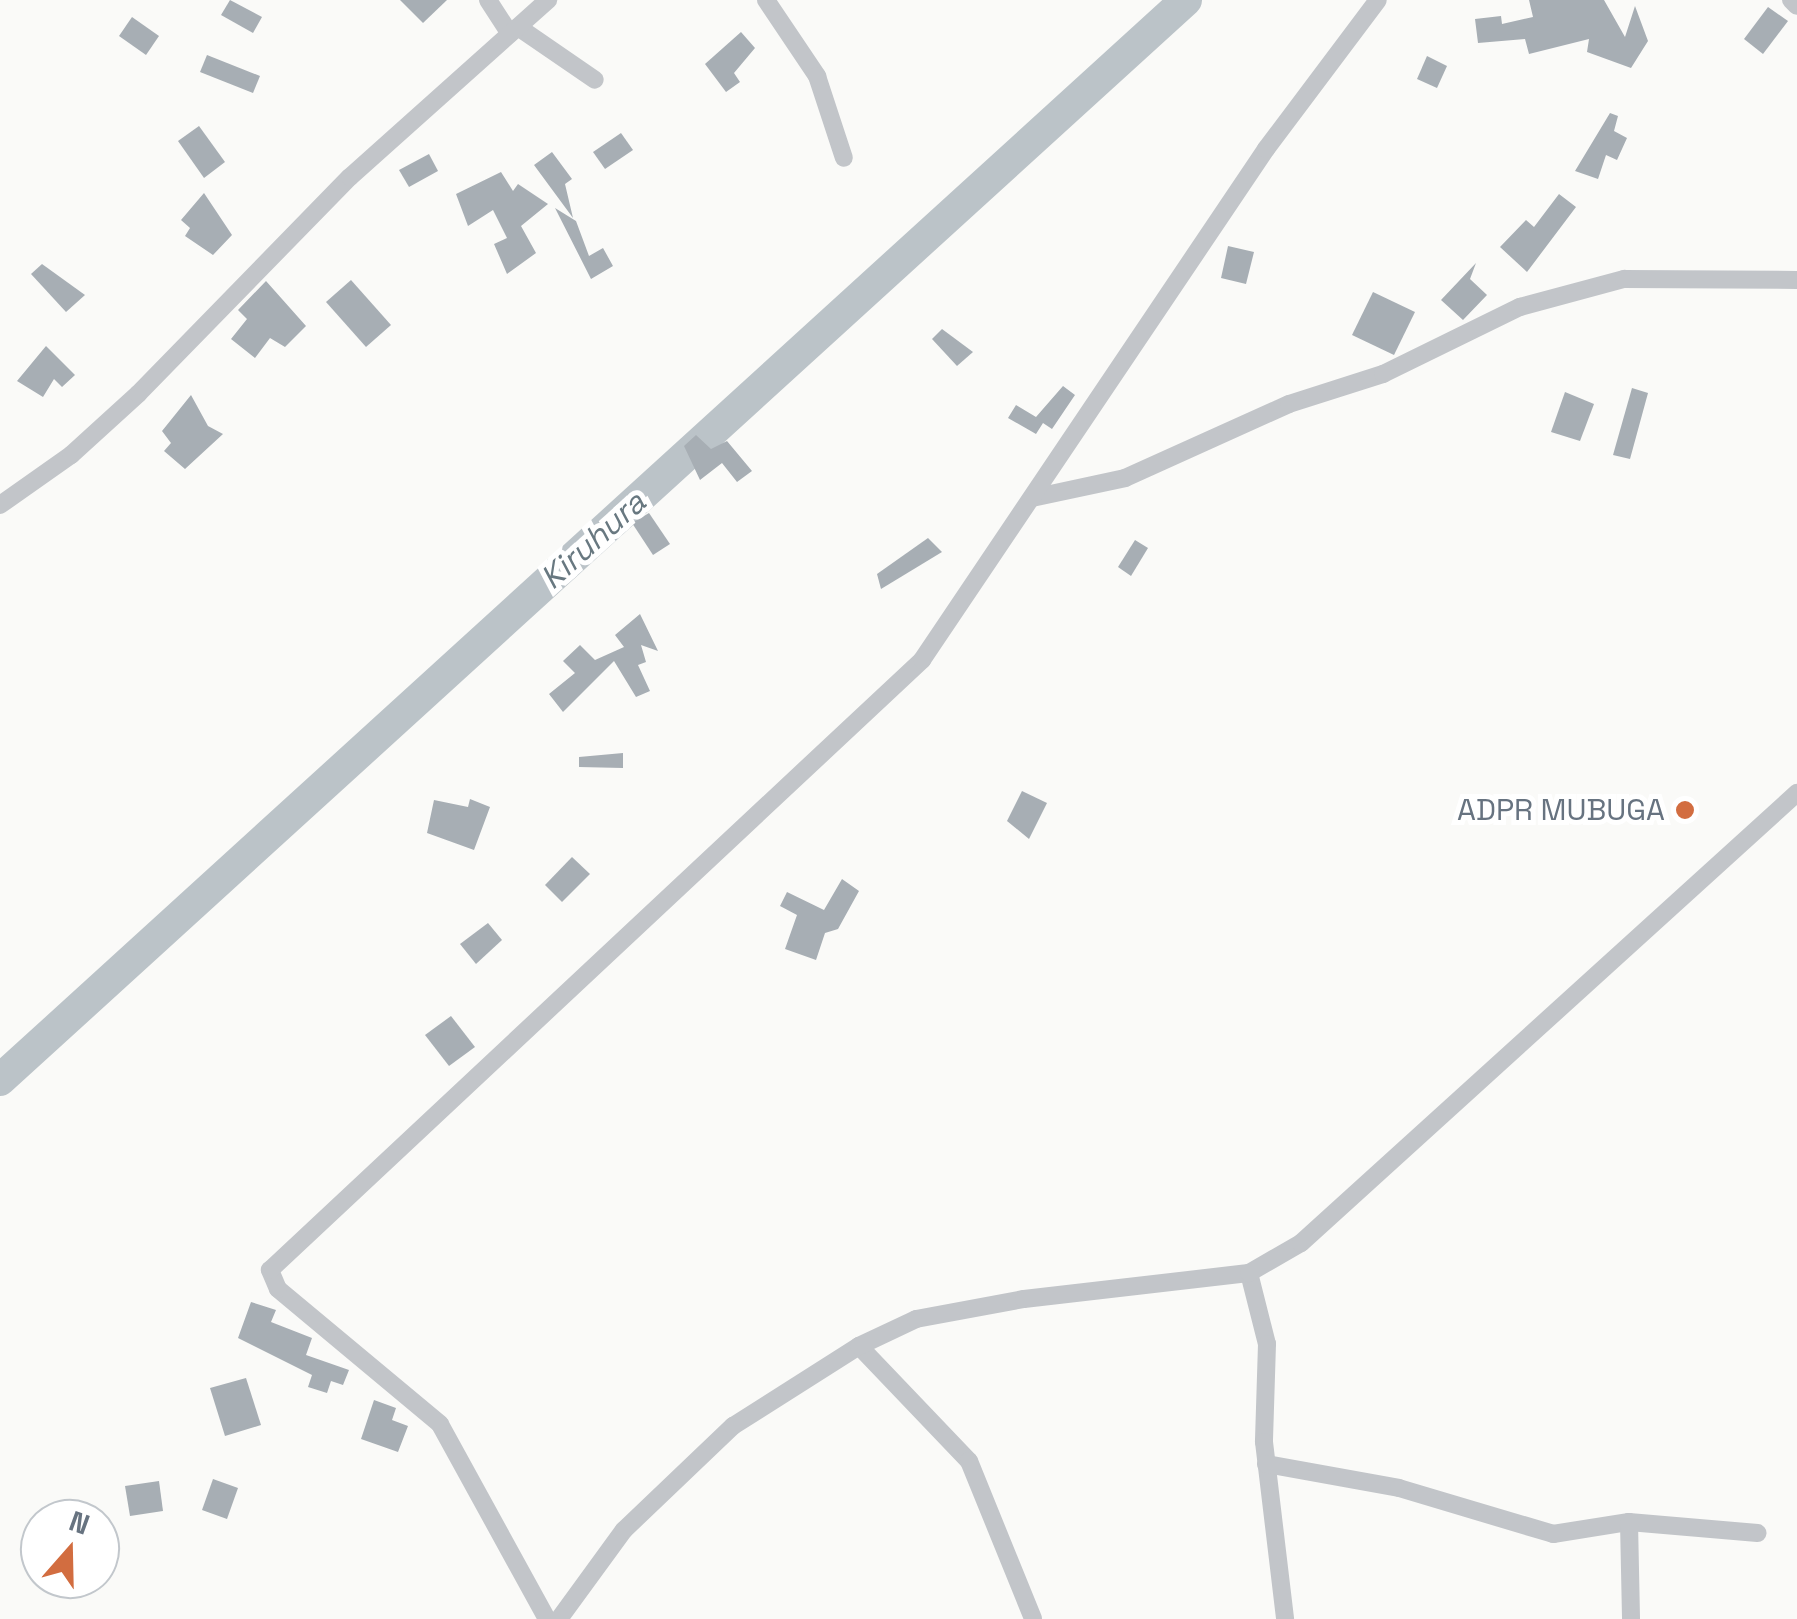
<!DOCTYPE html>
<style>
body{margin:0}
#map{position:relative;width:1797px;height:1619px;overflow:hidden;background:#fafaf8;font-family:"Space Grotesk",sans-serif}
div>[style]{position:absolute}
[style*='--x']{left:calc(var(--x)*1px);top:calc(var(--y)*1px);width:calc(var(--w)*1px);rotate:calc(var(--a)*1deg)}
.stream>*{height:5px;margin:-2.5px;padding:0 2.5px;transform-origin:2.5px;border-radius:2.5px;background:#bbc3c8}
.river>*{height:32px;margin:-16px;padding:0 16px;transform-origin:16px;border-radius:16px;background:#bbc3c8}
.building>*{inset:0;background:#a7aeb4}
.street>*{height:18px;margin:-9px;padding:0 9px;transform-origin:9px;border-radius:9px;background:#c2c5c9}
.dots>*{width:28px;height:28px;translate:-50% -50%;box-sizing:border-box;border:5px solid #fff;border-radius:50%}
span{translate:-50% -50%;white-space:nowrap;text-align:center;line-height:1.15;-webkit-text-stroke:10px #fff;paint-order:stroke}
.poi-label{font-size:30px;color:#677380}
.right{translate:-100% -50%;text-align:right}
.water-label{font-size:32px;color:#687880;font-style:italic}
.north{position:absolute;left:20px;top:1499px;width:100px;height:100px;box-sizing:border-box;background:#fff;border:2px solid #c2c7cc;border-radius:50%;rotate:20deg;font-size:28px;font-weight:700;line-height:40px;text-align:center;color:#677380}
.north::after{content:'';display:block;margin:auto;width:35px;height:45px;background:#d26d40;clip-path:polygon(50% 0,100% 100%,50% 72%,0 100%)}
</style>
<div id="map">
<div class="stream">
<i style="--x:1176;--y:9;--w:9;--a:-84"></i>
</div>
<div class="river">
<i style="--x:0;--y:1080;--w:1604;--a:-42.32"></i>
</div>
<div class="building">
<i style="clip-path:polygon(230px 0,262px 17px,253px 33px,221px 15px)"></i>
<i style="clip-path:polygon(400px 0,447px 0,423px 23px)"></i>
<i style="clip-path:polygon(1529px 0,1604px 0,1625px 37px,1635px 6px,1648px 41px,1631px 68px,1587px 52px,1589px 39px,1529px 54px,1525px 39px,1478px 43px,1475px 19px,1501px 16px,1502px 24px,1533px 17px)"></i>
<i style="clip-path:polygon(1768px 7px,1788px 21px,1763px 54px,1744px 39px)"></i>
<i style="clip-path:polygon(132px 17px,159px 36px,146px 55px,119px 36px)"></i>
<i style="clip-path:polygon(741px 32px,755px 48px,734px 73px,740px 82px,726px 92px,705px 64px)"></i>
<i style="clip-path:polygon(207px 55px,260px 76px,253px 93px,200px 72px)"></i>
<i style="clip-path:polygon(1427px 56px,1447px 66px,1437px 88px,1417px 79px)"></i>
<i style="clip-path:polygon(1610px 113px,1618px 116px,1614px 131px,1627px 138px,1617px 160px,1606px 155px,1598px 179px,1575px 171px)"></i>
<i style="clip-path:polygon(199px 126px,225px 162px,204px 178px,178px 141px)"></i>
<i style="clip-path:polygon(621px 133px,633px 150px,605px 169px,593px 152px)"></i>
<i style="clip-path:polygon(552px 152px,572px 179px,565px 184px,573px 218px,534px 165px)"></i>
<i style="clip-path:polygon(429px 154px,438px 171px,409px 187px,399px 170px)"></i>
<i style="clip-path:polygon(501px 172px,513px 191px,518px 184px,548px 204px,521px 226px,536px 253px,507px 274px,494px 244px,507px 238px,493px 210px,468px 226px,456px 194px)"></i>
<i style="clip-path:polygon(204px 193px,232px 235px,213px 255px,185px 236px,190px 228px,181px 220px)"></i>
<i style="clip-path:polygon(1559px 194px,1576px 207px,1527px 272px,1500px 247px,1526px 220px,1534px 227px)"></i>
<i style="clip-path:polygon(555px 208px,576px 221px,589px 256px,603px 248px,613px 266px,591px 279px)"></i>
<i style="clip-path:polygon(1228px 246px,1254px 252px,1246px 284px,1221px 278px)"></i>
<i style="clip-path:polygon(1476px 263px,1470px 279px,1487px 295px,1463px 320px,1441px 300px)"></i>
<i style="clip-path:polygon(42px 264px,85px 295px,66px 312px,31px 274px)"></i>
<i style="clip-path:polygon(351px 280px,391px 325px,366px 347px,326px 302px)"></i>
<i style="clip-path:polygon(266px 281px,306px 326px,285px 347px,270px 338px,255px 358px,231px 339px,247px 319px,238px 310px)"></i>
<i style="clip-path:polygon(1373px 292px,1415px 312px,1394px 355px,1352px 335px)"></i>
<i style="clip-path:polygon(942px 329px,973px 352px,957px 366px,932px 339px)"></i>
<i style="clip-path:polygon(46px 346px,75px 375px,62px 387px,54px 379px,43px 397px,17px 381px)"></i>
<i style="clip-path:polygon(1063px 386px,1075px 395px,1052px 429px,1043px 423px,1036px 434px,1008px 418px,1016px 405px,1036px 417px)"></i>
<i style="clip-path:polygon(1632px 388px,1648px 393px,1630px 459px,1613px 455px)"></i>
<i style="clip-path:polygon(1565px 392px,1594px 404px,1580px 441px,1551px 432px)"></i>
<i style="clip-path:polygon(191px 395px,208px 426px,223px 434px,185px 469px,164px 451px,171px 443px,162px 431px)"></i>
<i style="clip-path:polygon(696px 435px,711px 449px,727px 441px,752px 471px,737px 482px,722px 463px,700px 480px,684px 446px)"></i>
<i style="clip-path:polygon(649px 513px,670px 544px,653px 555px,632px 523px)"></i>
<i style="clip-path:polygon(928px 538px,942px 552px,881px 589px,877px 574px)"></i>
<i style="clip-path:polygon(1135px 540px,1148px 548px,1131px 576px,1118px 567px)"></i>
<i style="clip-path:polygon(640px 614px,658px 651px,641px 645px,646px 662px,638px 665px,650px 691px,636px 697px,614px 661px,563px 712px,549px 694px,575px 673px,563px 661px,580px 645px,595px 660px,624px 647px,615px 635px)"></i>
<i style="clip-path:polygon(623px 753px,623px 768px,579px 767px,579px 757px)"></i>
<i style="clip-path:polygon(1022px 791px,1047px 803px,1029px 839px,1007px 821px)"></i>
<i style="clip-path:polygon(470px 799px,490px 807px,474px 850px,427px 833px,434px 800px,468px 807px)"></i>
<i style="clip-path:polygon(572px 857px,590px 874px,562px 902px,545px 885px)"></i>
<i style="clip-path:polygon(842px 879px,859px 891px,838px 929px,825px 933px,816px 960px,785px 949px,797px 915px,780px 906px,787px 892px,824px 910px)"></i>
<i style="clip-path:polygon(488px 923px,502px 940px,476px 964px,460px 944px)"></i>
<i style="clip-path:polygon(451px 1016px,475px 1047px,449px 1066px,425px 1035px)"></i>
<i style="clip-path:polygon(251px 1302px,276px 1310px,271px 1322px,312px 1338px,306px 1355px,349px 1370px,343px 1385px,331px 1381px,327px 1393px,308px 1387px,312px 1375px,238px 1338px)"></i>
<i style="clip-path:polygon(246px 1378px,261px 1425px,225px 1436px,210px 1388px)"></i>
<i style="clip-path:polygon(374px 1400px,396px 1408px,392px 1420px,408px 1426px,398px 1452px,361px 1439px)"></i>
<i style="clip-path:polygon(213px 1479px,238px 1488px,227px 1519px,202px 1510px)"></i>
<i style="clip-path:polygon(159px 1481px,163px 1511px,130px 1516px,125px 1486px)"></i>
</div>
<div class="street">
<i style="--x:488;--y:0;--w:40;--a:57.1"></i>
<i style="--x:766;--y:0;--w:92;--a:56.1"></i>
<i style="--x:817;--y:76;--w:86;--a:71.8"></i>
<i style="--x:1791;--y:0;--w:8;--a:45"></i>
<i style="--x:518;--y:27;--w:93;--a:34.5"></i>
<i style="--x:1032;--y:498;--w:95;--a:-12.1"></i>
<i style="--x:1125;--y:478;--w:180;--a:-24.3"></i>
<i style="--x:1289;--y:404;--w:99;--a:-17.7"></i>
<i style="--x:1383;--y:374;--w:153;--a:-26.1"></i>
<i style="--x:1520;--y:307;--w:108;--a:-15.1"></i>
<i style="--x:1624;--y:279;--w:173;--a:0.3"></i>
<i style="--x:0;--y:505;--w:87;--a:-35.2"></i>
<i style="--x:71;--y:455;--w:91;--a:-42.3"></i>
<i style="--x:138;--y:394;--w:303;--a:-45.7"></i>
<i style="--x:350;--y:177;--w:266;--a:-41.8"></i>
<i style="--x:1249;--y:1273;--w:73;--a:75.8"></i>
<i style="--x:1267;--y:1344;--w:98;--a:91.8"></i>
<i style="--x:1264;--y:1442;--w:178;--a:83.2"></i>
<i style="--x:859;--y:1346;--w:159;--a:46.3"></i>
<i style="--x:969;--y:1461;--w:170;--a:67.9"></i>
<i style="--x:1266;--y:1464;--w:135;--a:10.2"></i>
<i style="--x:1399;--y:1488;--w:161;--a:16.6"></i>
<i style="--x:1553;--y:1534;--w:77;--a:-9"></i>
<i style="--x:1629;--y:1522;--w:129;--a:4.9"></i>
<i style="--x:1629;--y:1522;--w:97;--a:88.8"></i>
<i style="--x:547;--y:1619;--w:222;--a:-118.8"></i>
<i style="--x:440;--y:1424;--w:211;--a:-140.2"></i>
<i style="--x:278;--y:1289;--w:21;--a:-113"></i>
<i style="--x:270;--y:1270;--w:893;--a:-43.09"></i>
<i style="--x:922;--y:660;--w:616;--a:-56.05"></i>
<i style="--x:1266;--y:149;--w:186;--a:-53.1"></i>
<i style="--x:559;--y:1619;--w:110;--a:-53.9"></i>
<i style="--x:624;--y:1530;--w:151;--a:-43.7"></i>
<i style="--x:733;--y:1426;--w:149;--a:-32.4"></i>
<i style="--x:859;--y:1346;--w:63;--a:-25.3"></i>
<i style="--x:916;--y:1319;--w:110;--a:-10.5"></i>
<i style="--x:1024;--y:1299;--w:226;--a:-6.6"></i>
<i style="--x:1249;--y:1273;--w:60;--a:-30"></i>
<i style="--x:1301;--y:1243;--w:670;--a:-42.22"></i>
</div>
<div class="dots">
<i style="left:1685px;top:810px;background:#d26d40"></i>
</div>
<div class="poi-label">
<span class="right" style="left:1665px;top:810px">ADPR MUBUGA</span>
</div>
<div class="water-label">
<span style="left:593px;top:540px;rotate:-42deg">Kiruhura</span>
</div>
<div class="north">N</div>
</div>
